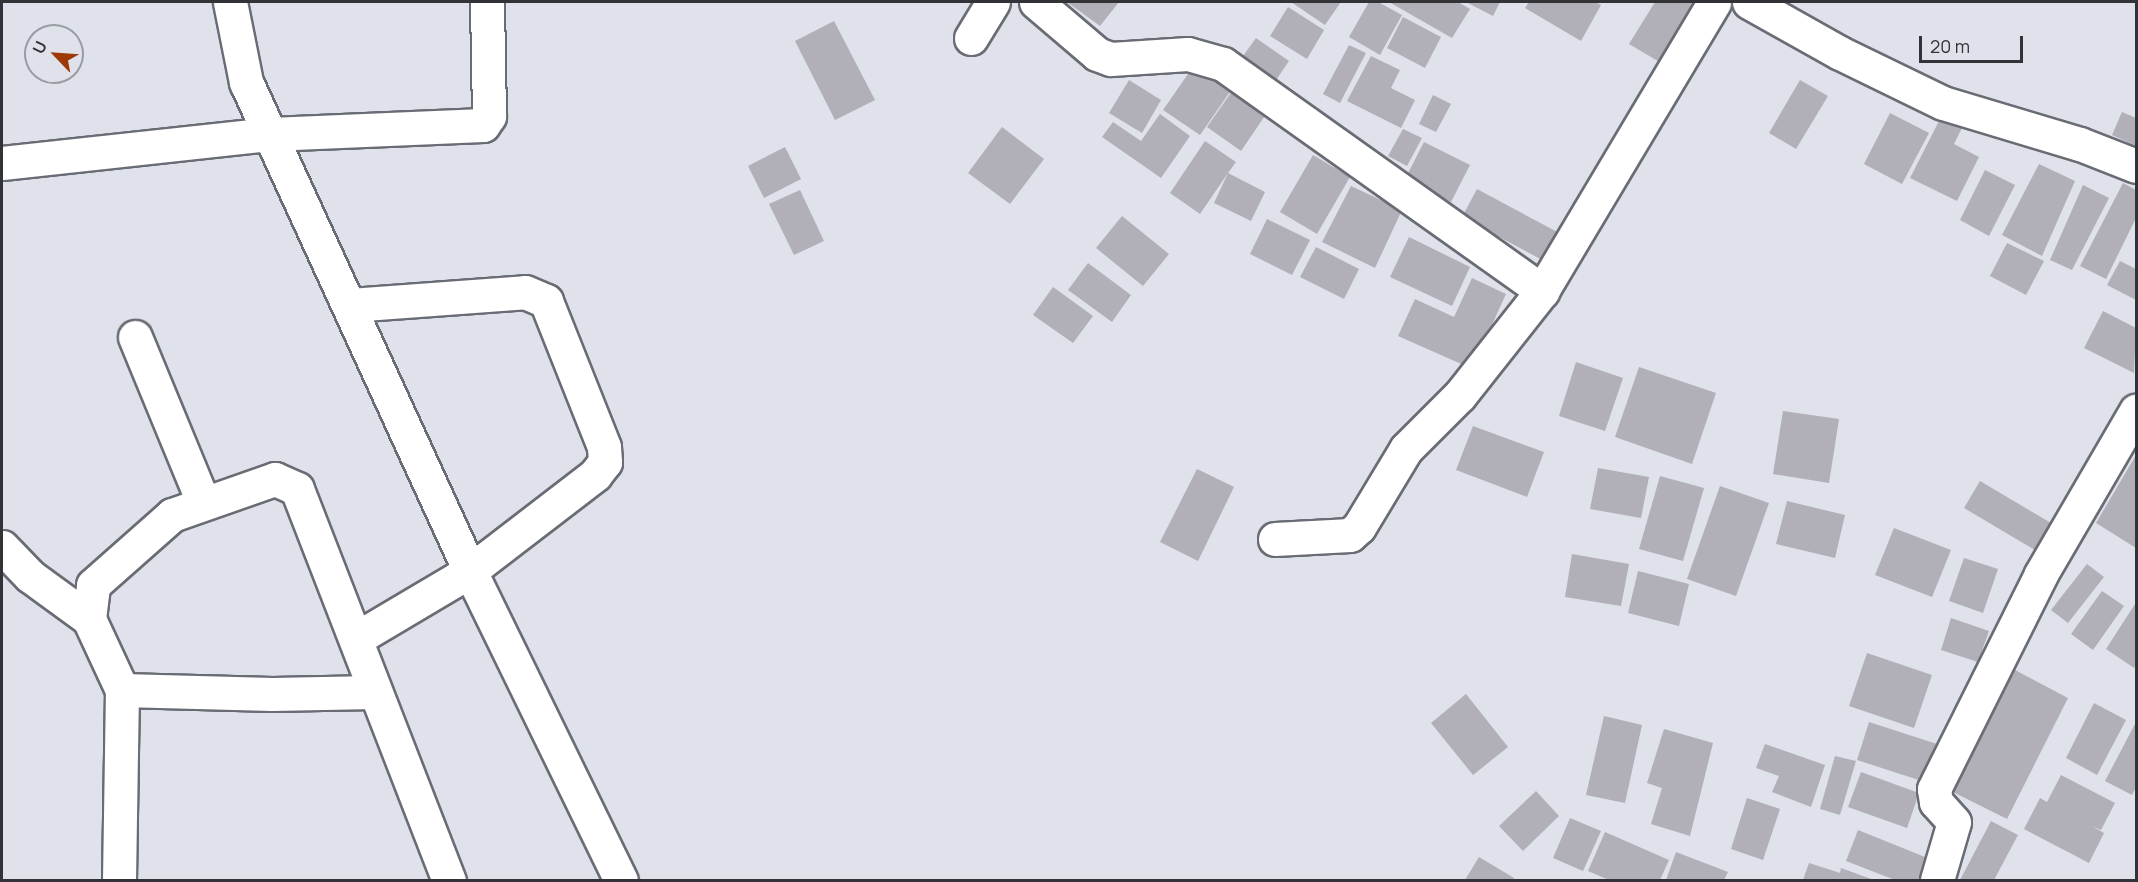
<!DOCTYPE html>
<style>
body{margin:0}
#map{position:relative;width:2138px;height:882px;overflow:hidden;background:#dfe2eb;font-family:Manrope,sans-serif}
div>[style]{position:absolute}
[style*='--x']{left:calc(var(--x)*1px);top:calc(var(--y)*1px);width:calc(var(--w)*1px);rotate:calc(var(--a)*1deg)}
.building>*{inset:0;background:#b1afb8}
.roads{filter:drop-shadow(2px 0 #696c74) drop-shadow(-2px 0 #696c74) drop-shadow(0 2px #696c74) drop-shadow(0 -2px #696c74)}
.minor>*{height:33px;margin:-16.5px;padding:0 16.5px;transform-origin:16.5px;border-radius:16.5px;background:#fff}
span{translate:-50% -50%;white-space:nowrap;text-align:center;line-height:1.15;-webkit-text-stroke:6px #dfe2eb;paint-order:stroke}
.frame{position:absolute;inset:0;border:3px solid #313336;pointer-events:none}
.north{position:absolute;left:24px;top:24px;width:60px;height:60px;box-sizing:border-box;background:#dfe2eb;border:2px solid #999ca3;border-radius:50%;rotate:295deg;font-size:16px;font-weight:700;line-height:24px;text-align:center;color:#313336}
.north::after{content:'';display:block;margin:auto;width:21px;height:27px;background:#9e3a07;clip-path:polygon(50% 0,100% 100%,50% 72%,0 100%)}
.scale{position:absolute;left:1919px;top:36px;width:104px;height:27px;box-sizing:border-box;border:3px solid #313336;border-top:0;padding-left:8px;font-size:18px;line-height:21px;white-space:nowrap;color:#313336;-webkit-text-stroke:4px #dfe2eb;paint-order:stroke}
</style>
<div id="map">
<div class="building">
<i style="clip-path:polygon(1067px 2px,1119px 2px,1100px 26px)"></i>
<i style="clip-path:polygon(1291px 2px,1341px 2px,1325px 25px)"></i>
<i style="clip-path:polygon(1369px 2px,1378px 2px,1402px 15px,1380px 55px,1349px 37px)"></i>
<i style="clip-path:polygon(1389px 2px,1458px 2px,1470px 9px,1452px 38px)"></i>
<i style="clip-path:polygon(1466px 2px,1500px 2px,1493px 16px)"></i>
<i style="clip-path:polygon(1529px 2px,1595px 2px,1601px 5px,1581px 41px,1525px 8px)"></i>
<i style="clip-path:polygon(1655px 2px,1695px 2px,1663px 64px,1629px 44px)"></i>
<i style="clip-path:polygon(1288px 7px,1324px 30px,1307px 59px,1270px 36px)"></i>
<i style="clip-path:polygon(1403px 17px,1441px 37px,1425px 68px,1387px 48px)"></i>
<i style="clip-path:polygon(834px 21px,875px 100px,835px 120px,795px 41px)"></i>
<i style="clip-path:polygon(1256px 38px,1289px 61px,1272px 86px,1238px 63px)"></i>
<i style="clip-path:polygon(1349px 45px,1366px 53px,1340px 103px,1323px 94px)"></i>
<i style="clip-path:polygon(1371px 56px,1400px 70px,1391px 88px,1415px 100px,1401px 128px,1347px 101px)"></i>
<i style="clip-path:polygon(1197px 61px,1234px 86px,1200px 135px,1163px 110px)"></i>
<i style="clip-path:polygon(1129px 80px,1161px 100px,1142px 133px,1109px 113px)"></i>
<i style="clip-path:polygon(1800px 80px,1828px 96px,1796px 149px,1769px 133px)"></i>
<i style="clip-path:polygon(1237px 84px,1271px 107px,1241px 151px,1207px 127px)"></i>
<i style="clip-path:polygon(1433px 95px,1451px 104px,1436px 132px,1419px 124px)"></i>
<i style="clip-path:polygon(2122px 112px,2136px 118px,2136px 146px,2112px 135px)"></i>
<i style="clip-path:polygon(1890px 113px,1929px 133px,1902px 184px,1864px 164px)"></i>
<i style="clip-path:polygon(1160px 114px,1190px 136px,1161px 178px,1102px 137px,1113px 122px,1141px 141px)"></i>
<i style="clip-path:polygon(1941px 117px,1962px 128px,1954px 144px,1979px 157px,1957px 201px,1910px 178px)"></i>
<i style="clip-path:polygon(1002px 127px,1044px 159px,1010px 204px,968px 173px)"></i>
<i style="clip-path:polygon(1403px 129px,1422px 138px,1407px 166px,1388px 156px)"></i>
<i style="clip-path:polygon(1205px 141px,1236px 162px,1228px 173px,1265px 192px,1251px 221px,1214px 203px,1228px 173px,1200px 214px,1170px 193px)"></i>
<i style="clip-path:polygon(1424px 142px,1470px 165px,1451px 202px,1405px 179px)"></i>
<i style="clip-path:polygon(785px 147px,801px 179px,764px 198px,748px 166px)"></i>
<i style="clip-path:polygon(1313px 155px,1350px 177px,1317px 234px,1280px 212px)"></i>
<i style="clip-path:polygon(2039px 164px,2075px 181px,2042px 256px,2002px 235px)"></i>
<i style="clip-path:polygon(1985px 170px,2015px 185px,1989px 236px,1960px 220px)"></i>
<i style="clip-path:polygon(2123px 183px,2136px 190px,2136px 218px,2106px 279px,2080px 266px)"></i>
<i style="clip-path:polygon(2083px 185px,2109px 198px,2072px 270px,2050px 260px)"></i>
<i style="clip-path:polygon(1351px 186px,1402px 210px,1375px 268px,1322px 242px)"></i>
<i style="clip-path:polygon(1477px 189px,1561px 234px,1546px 262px,1462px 217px)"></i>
<i style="clip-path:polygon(800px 190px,824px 241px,794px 255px,769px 204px)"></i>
<i style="clip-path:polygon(1122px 216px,1169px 254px,1143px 286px,1096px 248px)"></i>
<i style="clip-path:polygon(1267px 219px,1310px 240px,1292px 275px,1250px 254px)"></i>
<i style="clip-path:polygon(1409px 237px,1470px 267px,1452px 306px,1390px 277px)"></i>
<i style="clip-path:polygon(2007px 243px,2044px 261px,2026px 295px,1990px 276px)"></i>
<i style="clip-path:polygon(1316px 247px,1359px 269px,1344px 299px,1300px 277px)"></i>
<i style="clip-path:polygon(2120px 261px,2136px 269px,2136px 300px,2107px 285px)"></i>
<i style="clip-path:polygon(1088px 263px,1131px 295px,1112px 322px,1068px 290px)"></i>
<i style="clip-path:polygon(1472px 278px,1506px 294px,1481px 349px,1468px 367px,1398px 336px,1415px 299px,1454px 317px)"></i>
<i style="clip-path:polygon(1053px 287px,1093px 316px,1073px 343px,1033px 315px)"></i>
<i style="clip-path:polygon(2103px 311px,2136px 328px,2134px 373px,2084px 348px)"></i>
<i style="clip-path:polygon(1576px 362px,1623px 378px,1605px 431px,1559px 416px)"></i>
<i style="clip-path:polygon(1639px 367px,1716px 393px,1692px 464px,1615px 437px)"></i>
<i style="clip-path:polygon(1783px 411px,1839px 419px,1829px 483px,1773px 474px)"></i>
<i style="clip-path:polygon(1473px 426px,1544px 452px,1527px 497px,1456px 470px)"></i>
<i style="clip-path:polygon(2136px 455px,2136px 548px,2096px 523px)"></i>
<i style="clip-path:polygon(1598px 468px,1649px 477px,1641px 518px,1590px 509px)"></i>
<i style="clip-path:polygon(1197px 469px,1234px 487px,1198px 561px,1160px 542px)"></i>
<i style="clip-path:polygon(1660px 476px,1704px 488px,1683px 561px,1639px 549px)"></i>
<i style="clip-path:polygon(1980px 481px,2056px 526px,2040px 553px,1964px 508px)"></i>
<i style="clip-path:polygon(1720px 486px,1769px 503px,1736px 596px,1687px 579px)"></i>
<i style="clip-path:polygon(1787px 501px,1845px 515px,1835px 558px,1776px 544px)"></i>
<i style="clip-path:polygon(1894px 528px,1951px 550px,1932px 597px,1875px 575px)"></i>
<i style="clip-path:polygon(1572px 554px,1629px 564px,1621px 606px,1565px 597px)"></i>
<i style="clip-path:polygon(1964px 558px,1998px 569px,1983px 613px,1949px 601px)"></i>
<i style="clip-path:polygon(2087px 564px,2104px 577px,2068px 623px,2051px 610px)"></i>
<i style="clip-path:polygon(1638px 571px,1689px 584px,1679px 626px,1628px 613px)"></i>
<i style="clip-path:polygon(2102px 591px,2124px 606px,2093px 650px,2071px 634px)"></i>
<i style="clip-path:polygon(2135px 604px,2136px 664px,2134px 668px,2106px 649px)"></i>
<i style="clip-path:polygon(1951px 618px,1989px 631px,1978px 662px,1941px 650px)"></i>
<i style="clip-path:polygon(1867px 653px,1932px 675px,1914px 728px,1849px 706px)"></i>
<i style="clip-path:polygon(2015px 670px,2068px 698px,2007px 819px,1953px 792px)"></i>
<i style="clip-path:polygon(1466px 694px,1508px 747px,1473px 775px,1431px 723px)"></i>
<i style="clip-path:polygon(2094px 703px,2126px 720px,2097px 775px,2066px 758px)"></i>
<i style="clip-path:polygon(1604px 716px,1642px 725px,1625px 803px,1586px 795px)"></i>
<i style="clip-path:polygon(1869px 722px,1937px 744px,1925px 782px,1857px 760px)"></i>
<i style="clip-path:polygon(2136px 722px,2136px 787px,2132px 795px,2105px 781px)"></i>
<i style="clip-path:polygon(1664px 729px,1713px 743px,1690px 836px,1651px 824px,1662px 788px,1647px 783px)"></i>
<i style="clip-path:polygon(1765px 744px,1825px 765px,1811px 807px,1772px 792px,1779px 776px,1756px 768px)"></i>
<i style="clip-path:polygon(1835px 756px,1856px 761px,1840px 815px,1820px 809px)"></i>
<i style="clip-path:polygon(1861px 772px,1919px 793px,1907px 828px,1848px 807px)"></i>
<i style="clip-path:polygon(2061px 775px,2115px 803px,2101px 830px,2092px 826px,2104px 833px,2089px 863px,2024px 829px,2040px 798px,2047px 802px)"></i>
<i style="clip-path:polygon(1536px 791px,1559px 816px,1523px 851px,1499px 826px)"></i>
<i style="clip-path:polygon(1747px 798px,1780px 809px,1763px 860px,1731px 849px)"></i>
<i style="clip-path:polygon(1570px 818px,1601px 831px,1583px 871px,1553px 858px)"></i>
<i style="clip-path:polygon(1991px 821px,2018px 835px,1994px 880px,1960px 880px)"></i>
<i style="clip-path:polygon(1858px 830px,1930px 859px,1922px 880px,1895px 880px,1846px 861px)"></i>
<i style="clip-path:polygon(1605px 832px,1669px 860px,1660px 880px,1609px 880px,1588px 871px)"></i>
<i style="clip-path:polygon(1676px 852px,1728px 872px,1724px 880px,1666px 880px)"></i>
<i style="clip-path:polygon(1479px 857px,1514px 878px,1513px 880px,1465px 880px)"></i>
<i style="clip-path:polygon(1809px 863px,1840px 873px,1841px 868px,1874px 880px,1803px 880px)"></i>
</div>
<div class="roads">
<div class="minor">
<i style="--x:230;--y:2;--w:82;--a:78.7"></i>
<i style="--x:246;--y:82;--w:538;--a:65.39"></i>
<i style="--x:470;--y:571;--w:344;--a:64"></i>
<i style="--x:1036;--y:2;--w:80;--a:40.4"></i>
<i style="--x:1097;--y:54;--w:15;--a:20"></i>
<i style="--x:1111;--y:59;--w:77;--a:-3.7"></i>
<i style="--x:1188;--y:54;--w:36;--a:16"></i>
<i style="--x:1223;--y:64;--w:392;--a:35.4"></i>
<i style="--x:1749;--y:2;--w:104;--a:29.3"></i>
<i style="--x:1840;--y:53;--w:114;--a:25.9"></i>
<i style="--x:1943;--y:103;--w:143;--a:16.7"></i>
<i style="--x:2080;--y:144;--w:60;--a:21.4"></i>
<i style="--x:971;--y:38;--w:42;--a:-58.6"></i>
<i style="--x:2;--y:163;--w:270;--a:-6.2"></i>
<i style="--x:270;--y:134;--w:213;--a:-2.4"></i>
<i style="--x:483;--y:125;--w:11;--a:-56"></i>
<i style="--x:489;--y:116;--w:114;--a:-91"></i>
<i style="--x:350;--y:305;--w:175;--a:-4.2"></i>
<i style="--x:525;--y:292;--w:23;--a:23"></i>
<i style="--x:546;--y:301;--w:157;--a:68.3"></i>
<i style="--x:604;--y:447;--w:15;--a:86"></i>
<i style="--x:605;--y:462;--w:16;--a:128"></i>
<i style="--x:595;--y:475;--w:158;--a:142.5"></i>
<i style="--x:470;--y:571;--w:131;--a:149.3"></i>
<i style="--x:135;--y:337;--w:178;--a:67.6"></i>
<i style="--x:1275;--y:539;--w:75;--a:-3.1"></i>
<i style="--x:1350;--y:535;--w:12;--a:-42"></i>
<i style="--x:1359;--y:527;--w:91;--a:-58.9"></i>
<i style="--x:1406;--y:449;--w:76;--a:-45"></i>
<i style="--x:1460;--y:395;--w:132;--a:-51.7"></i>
<i style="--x:1542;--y:291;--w:336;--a:-59.2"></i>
<i style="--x:2;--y:547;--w:40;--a:46"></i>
<i style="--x:30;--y:576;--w:73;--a:36.1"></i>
<i style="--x:122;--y:690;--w:150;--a:1.5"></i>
<i style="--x:272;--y:694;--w:102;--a:-1.1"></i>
<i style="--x:119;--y:880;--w:190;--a:-89.1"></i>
<i style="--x:122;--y:690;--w:78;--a:-114.9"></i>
<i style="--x:89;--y:619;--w:34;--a:-83"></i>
<i style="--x:93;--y:585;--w:106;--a:-41.5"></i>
<i style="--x:172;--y:515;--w:109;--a:-19.3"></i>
<i style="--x:275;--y:479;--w:24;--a:24"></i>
<i style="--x:297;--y:489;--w:420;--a:68.8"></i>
<i style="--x:1937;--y:880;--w:60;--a:-73.7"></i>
<i style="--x:1954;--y:822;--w:27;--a:-132"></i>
<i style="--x:1936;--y:802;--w:13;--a:-99"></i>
<i style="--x:1934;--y:789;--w:240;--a:-63.5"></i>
<i style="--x:2041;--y:574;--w:189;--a:-59.8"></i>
</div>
</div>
<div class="frame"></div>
<div class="north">U</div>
<div class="scale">20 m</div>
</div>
